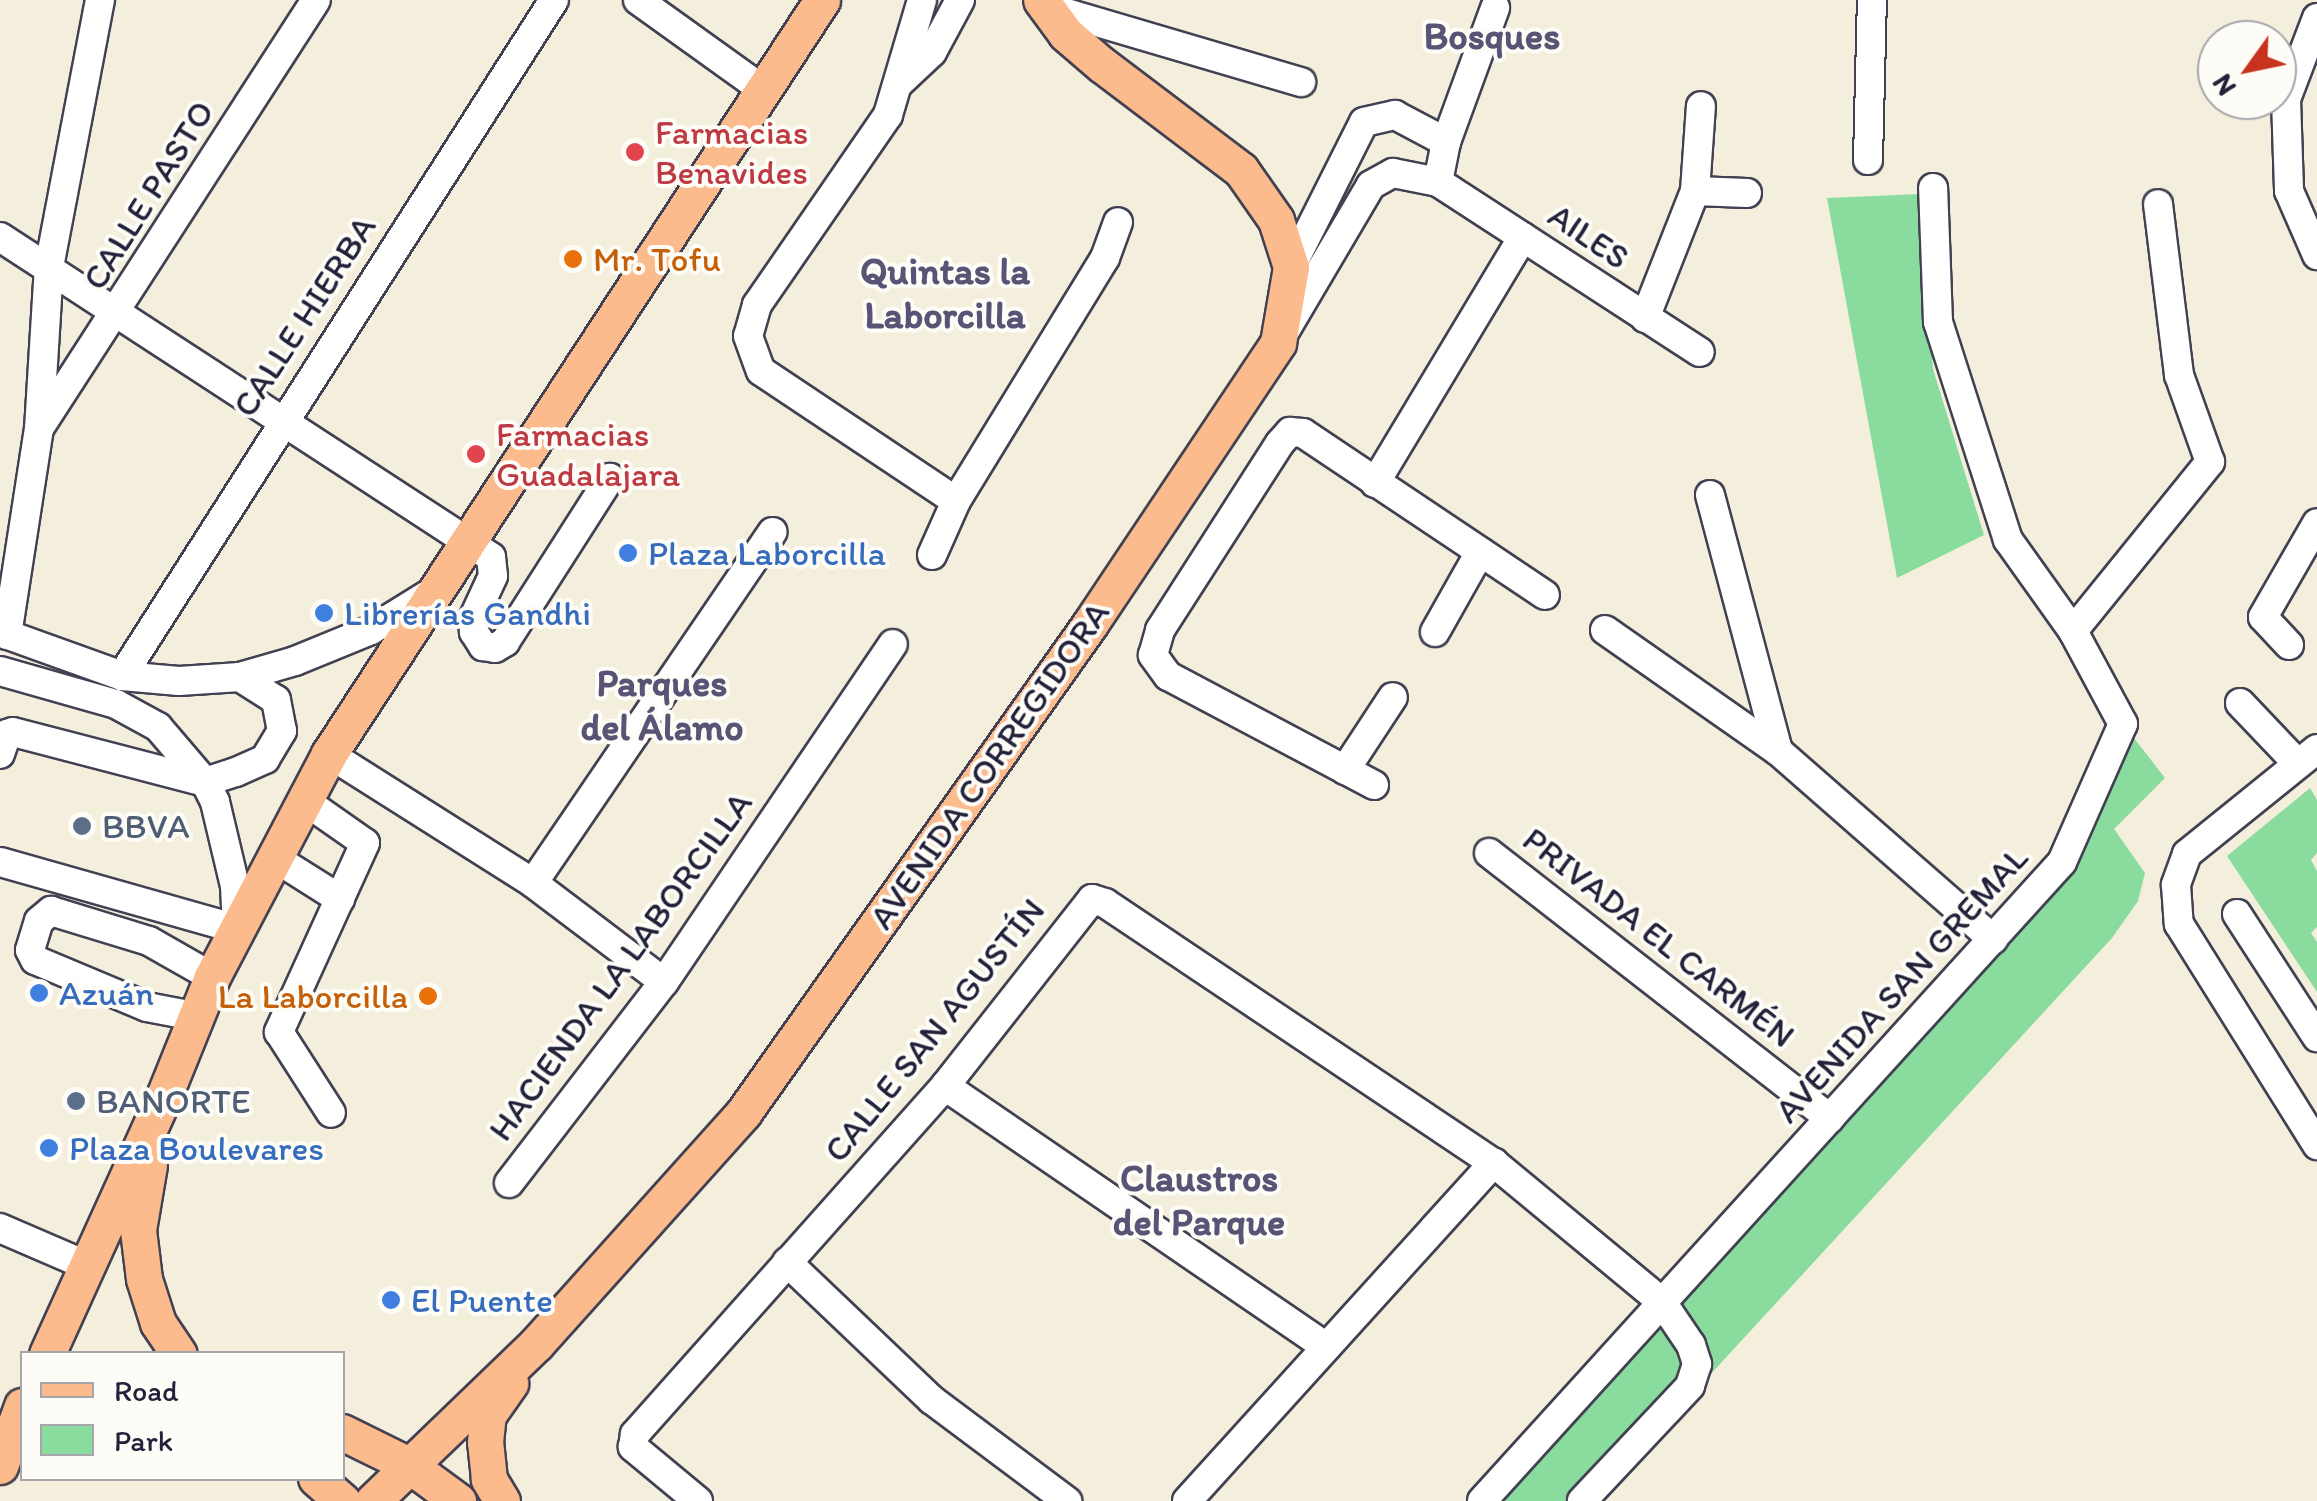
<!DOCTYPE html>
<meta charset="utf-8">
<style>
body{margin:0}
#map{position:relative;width:2317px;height:1501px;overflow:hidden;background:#f4efdc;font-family:Itim,sans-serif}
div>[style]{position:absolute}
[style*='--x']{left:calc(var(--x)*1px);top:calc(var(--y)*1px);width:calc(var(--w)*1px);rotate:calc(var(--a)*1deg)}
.green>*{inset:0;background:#89dc9d}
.roads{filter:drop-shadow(2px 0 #424153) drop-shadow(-2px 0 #424153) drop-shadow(0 2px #424153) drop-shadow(0 -2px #424153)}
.minor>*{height:28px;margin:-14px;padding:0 14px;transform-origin:14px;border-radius:14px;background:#fff}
.major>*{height:35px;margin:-17.5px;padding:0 17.5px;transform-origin:17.5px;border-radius:17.5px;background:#fbbb8c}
.dots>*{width:28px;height:28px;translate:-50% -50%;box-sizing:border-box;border:5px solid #fdfcf7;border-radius:50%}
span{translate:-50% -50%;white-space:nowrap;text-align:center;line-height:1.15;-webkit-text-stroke:8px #fdfcf7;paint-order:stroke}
.health-label{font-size:35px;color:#be3a42}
.left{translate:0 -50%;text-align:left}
.street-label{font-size:35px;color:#22223b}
.food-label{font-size:35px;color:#c56008}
.right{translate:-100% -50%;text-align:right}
.shop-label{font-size:35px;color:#366cbe}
.service-label{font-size:35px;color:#4e5e75}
.neighbourhood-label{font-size:38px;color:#595476;font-weight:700}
.legend{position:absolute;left:20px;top:1351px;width:325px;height:130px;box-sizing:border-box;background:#fdfcf7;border:2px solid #a5a5ac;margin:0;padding:12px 18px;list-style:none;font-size:30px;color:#22223b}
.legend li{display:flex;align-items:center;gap:20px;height:50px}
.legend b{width:50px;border:2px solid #a5a5ac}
.north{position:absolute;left:2197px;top:20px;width:100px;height:100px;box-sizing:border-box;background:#fdfcf7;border:2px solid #a5a5ac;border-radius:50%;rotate:237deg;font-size:28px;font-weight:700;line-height:40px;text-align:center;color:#22223b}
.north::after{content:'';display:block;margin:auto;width:35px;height:45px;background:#c8321e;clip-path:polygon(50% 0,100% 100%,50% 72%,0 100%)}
</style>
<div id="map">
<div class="green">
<i style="clip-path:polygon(1920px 194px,1933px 369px,1984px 535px,1897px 578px,1827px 198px)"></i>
<i style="clip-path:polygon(2123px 724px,2165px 778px,2114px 829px,2145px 873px,2138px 901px,2112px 938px,1594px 1501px,1482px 1501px,2062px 863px)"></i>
<i style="clip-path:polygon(2310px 788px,2317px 800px,2317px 853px,2311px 860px,2317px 871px,2317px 927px,2311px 933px,2317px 942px,2317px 992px,2227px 856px)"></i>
</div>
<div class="roads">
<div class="minor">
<i style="--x:638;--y:0;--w:153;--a:35.7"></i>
<i style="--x:922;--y:0;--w:120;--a:106.5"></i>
<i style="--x:888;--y:115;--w:231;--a:124.6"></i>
<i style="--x:757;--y:305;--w:32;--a:106"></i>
<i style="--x:748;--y:336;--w:37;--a:70"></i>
<i style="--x:761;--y:371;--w:234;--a:33.7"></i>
<i style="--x:1046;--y:7;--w:266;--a:16.4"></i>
<i style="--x:2317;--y:18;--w:87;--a:110.9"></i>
<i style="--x:2286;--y:99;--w:92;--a:88.1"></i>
<i style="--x:2289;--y:191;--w:70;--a:66.4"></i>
<i style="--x:899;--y:83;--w:45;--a:-43.2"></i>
<i style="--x:932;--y:52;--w:59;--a:-61.7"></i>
<i style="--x:1868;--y:160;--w:160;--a:-88.6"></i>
<i style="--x:1438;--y:182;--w:41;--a:-78.7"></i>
<i style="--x:1446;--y:142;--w:143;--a:-69.9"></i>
<i style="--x:1695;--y:191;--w:85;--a:-86"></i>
<i style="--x:0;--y:237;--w:586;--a:33.09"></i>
<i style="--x:491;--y:557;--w:19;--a:84"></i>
<i style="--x:493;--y:576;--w:47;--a:114.9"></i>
<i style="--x:473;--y:619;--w:13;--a:86"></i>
<i style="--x:474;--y:632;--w:17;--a:57"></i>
<i style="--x:483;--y:646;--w:12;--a:9"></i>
<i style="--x:495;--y:648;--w:12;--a:-31"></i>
<i style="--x:505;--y:642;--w:195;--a:-57.4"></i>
<i style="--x:1291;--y:267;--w:162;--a:-63.3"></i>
<i style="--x:1364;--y:122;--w:32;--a:-13"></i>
<i style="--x:1395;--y:115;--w:58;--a:27.9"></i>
<i style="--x:1645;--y:318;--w:136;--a:-68.5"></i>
<i style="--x:1695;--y:191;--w:52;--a:2.2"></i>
<i style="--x:1285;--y:331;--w:169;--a:-59.5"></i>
<i style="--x:1371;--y:185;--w:25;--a:-29"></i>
<i style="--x:1393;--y:173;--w:46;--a:11.3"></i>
<i style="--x:1438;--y:182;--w:312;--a:33"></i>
<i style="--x:40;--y:427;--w:508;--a:-57.12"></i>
<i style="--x:1375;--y:483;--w:287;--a:-59"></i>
<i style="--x:1710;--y:495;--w:265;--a:75.1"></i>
<i style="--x:932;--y:555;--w:59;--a:-66"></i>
<i style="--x:956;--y:501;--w:285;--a:-58.5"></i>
<i style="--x:1105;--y:258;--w:38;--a:-70"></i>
<i style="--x:1605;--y:630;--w:211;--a:35"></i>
<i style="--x:1778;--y:751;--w:286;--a:41.2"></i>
<i style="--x:2073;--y:631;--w:218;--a:-51"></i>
<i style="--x:2210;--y:462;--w:92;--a:-109.6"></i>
<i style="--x:2179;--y:375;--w:172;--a:-97"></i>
<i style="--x:0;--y:632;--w:130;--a:19.8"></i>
<i style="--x:122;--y:676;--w:57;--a:5"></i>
<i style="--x:179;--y:681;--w:61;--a:-3.8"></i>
<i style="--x:240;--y:677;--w:57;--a:-16.2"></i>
<i style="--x:295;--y:661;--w:82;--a:-22.2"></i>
<i style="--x:371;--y:630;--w:74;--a:-31.8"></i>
<i style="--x:1435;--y:632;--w:92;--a:-60.6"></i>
<i style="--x:7;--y:635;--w:208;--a:-81.2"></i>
<i style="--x:39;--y:429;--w:162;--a:-86.5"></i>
<i style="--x:49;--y:267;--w:272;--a:-79.2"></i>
<i style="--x:2289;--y:645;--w:38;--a:-133"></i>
<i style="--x:2263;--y:617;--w:108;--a:-60.1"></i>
<i style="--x:0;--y:671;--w:121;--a:15.9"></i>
<i style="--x:116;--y:704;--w:48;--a:28.7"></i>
<i style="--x:158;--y:727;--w:72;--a:49.5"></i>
<i style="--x:205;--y:782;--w:22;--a:63"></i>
<i style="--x:215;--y:802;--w:86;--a:76.6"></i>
<i style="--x:235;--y:886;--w:43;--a:87.3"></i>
<i style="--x:237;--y:929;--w:246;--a:-164.2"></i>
<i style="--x:122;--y:676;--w:802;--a:-57.42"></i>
<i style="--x:2240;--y:703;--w:84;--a:46.4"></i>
<i style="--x:2317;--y:749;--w:167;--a:141.1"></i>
<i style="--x:2187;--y:854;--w:33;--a:110"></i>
<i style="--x:2176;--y:885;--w:39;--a:86"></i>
<i style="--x:2179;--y:924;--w:261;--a:58"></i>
<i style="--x:0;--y:754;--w:21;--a:-71"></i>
<i style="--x:7;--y:734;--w:6;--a:-18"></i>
<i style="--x:13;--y:732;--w:198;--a:14.6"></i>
<i style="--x:205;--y:782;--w:33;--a:-18"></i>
<i style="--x:236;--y:772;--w:32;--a:-24"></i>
<i style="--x:265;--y:759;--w:33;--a:-59"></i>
<i style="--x:282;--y:731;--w:32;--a:-101"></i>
<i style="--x:276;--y:700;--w:43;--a:-147.4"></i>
<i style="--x:329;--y:754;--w:241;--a:32.3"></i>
<i style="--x:533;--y:883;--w:164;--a:37.1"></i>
<i style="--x:1345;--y:770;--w:87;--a:-56.7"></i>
<i style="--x:1374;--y:785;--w:233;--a:-152.1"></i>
<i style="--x:1168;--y:676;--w:26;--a:-126"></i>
<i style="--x:1153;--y:655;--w:26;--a:-74"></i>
<i style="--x:1160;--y:630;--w:222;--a:-57.3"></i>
<i style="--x:1280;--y:443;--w:15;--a:-48"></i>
<i style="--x:1290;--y:432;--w:13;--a:4"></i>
<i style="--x:1303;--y:433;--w:291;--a:33.8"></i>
<i style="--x:305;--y:801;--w:73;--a:35"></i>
<i style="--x:365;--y:843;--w:208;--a:114.5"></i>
<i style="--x:279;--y:1032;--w:96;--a:57.3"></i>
<i style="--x:1489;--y:853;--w:432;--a:37.9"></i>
<i style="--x:275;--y:858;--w:77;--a:32.2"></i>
<i style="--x:533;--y:883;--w:425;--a:-55.7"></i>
<i style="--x:2237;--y:914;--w:147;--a:57"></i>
<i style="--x:194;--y:1016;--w:48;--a:-169.2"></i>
<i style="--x:147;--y:1007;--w:121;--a:-157.2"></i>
<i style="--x:35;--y:960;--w:11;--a:-117"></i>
<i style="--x:30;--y:950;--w:30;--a:-73"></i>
<i style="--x:39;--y:921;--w:16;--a:-40"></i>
<i style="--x:51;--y:911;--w:102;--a:17"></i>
<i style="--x:149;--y:941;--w:73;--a:29.7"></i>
<i style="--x:945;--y:1086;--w:462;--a:34.4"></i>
<i style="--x:509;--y:1183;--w:254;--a:-52.4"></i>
<i style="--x:664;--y:982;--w:408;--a:-55.9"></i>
<i style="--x:0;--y:1228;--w:96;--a:23.4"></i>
<i style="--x:787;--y:1262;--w:200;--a:43.6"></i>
<i style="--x:932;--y:1400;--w:169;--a:36.8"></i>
<i style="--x:698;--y:1501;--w:85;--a:-140.3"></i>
<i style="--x:633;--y:1447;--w:13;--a:-81"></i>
<i style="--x:635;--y:1434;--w:466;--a:-48.3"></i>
<i style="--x:945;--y:1086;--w:238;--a:-51.8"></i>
<i style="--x:1092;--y:899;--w:14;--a:17"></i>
<i style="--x:1105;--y:903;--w:468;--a:33.8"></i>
<i style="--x:1494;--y:1163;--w:218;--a:39.6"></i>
<i style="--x:1662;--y:1302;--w:52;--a:56"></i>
<i style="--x:1691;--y:1345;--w:20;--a:72"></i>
<i style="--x:1697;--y:1364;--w:23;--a:108"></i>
<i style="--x:1690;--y:1386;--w:158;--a:133.2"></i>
<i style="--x:1187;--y:1501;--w:457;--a:-47.8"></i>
<i style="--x:1482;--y:1501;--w:863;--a:-47.77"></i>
<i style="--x:2062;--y:862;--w:151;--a:-66.2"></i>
<i style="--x:2123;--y:724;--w:106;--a:-118.3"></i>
<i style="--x:2073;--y:631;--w:112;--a:-125.5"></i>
<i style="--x:2008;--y:540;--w:229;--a:-107.8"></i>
<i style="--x:1938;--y:322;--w:134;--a:-92.1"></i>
</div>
<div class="major">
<i style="--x:149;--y:1165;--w:66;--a:99.6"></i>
<i style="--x:138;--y:1230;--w:49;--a:83"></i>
<i style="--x:144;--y:1279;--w:46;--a:72.3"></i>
<i style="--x:158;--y:1323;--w:37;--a:56"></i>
<i style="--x:47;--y:1354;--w:283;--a:-65.6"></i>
<i style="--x:164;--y:1096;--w:128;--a:-68"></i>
<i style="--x:212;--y:977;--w:252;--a:-62.3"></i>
<i style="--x:329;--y:754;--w:901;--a:-56.82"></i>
<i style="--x:342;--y:1432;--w:75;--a:26.2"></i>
<i style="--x:409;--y:1465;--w:61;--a:36.3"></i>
<i style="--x:0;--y:1466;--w:64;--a:-69.9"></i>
<i style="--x:316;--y:1478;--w:35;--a:41"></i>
<i style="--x:373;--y:1501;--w:228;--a:-43.9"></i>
<i style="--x:537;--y:1343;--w:310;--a:-48.1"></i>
<i style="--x:744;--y:1112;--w:598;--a:-54.66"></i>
<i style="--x:1090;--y:624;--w:338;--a:-56.2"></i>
<i style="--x:1278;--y:343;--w:77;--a:-80.3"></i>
<i style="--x:1291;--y:267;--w:49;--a:-107.7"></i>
<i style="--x:1276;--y:220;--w:61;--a:-125"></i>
<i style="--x:1241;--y:170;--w:174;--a:-142.9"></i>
<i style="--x:1102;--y:65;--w:48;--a:-139.3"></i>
<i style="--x:1066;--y:34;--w:42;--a:-126.3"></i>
<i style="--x:502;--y:1501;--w:26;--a:-121"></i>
<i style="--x:489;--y:1479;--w:37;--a:-96"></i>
<i style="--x:485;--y:1442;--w:27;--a:-84"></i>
<i style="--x:488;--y:1415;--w:39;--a:-55"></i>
</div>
</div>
<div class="dots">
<i style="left:635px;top:152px;background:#e0444e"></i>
<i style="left:573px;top:259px;background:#e8710a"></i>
<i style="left:476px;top:454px;background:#e0444e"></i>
<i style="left:628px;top:553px;background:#3f7fe0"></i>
<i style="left:324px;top:613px;background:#3f7fe0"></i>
<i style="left:82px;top:826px;background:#5c6f8a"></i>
<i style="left:39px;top:993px;background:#3f7fe0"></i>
<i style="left:428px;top:996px;background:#e8710a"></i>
<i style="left:76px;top:1101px;background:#5c6f8a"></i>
<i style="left:49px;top:1148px;background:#3f7fe0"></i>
<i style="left:391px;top:1300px;background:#3f7fe0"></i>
</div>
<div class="health-label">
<span class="left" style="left:655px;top:152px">Farmacias<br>Benavides</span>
<span class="left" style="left:496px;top:454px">Farmacias<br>Guadalajara</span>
</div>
<div class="street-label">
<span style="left:148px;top:195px;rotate:-58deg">CALLE PASTO</span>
<span style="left:1589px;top:236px;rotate:34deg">AILES</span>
<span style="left:304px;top:316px;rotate:-57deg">CALLE HIERBA</span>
<span style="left:989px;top:765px;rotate:-55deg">AVENIDA CORREGIDORA</span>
<span style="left:1659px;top:937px;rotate:38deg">PRIVADA EL CARMÉN</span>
<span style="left:620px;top:966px;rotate:-54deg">HACIENDA LA LABORCILLA</span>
<span style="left:1901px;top:984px;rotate:-48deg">AVENIDA SAN GREMAL</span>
<span style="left:934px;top:1030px;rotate:-51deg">CALLE SAN AGUSTÍN</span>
</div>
<div class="food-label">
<span class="left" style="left:593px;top:259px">Mr. Tofu</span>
<span class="right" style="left:408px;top:996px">La Laborcilla</span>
</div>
<div class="shop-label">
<span class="left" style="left:648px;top:553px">Plaza Laborcilla</span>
<span class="left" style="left:344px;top:613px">Librerías Gandhi</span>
<span class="left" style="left:59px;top:993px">Azuán</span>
<span class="left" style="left:69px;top:1148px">Plaza Boulevares</span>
<span class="left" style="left:411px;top:1300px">El Puente</span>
</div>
<div class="service-label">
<span class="left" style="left:102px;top:826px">BBVA</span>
<span class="left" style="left:96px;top:1101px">BANORTE</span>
</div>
<div class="neighbourhood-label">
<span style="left:1492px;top:37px">Bosques</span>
<span style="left:945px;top:294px">Quintas la<br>Laborcilla</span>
<span style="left:662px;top:706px">Parques<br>del Álamo</span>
<span style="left:1199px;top:1201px">Claustros<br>del Parque</span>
</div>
<ul class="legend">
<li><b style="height:12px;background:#fbbb8c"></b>Road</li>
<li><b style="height:28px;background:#89dc9d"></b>Park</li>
</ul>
<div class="north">N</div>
</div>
